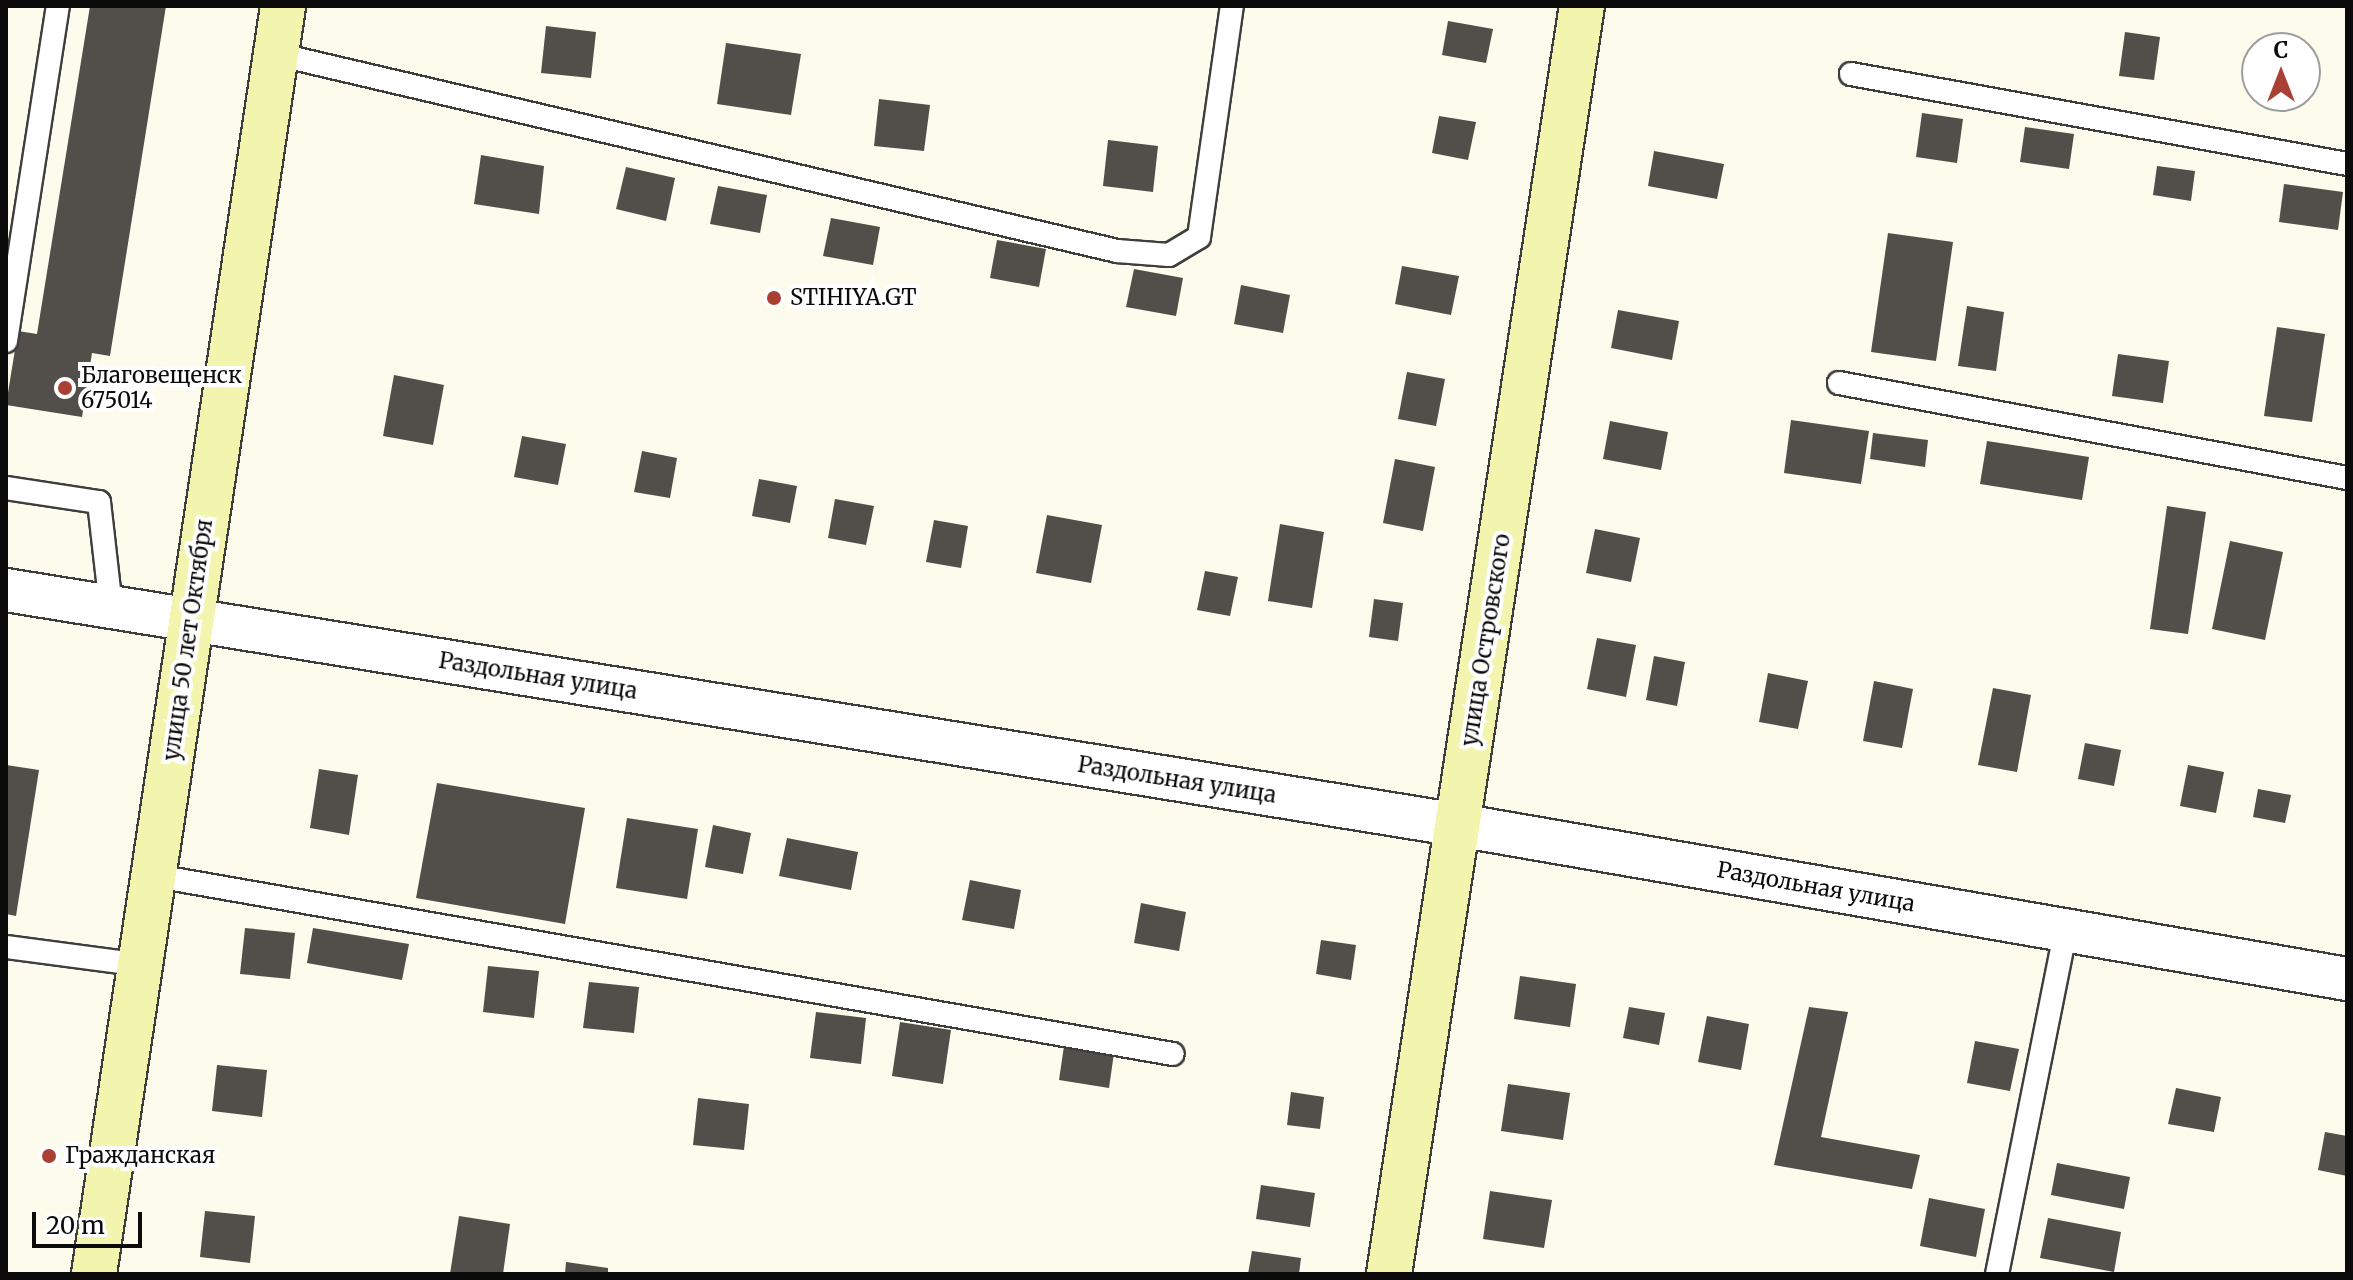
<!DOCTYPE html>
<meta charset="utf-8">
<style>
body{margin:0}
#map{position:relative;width:2353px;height:1280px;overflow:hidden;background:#fdfcec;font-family:Merriweather,serif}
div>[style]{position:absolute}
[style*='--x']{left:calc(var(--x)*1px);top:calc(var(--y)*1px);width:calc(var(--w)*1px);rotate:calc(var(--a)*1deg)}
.building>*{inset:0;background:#524e49}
.roads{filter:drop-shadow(2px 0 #3e3e3e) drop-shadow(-2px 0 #3e3e3e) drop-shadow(0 2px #3e3e3e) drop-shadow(0 -2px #3e3e3e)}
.lane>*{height:22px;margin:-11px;padding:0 11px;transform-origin:11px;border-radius:11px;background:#fff}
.street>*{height:42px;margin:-21px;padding:0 21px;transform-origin:21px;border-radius:21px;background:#fff}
.secondary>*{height:44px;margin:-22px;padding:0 22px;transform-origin:22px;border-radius:22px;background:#f3f5ae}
.dots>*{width:22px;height:22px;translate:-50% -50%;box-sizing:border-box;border:4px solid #fff;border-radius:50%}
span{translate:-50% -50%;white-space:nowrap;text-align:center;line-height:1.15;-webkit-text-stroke:8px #fff;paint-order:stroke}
.poi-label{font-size:22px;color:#0b0b0b}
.left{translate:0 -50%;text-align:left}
.street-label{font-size:22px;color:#0b0b0b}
.frame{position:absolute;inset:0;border:8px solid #0b0b0b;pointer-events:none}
.north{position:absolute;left:2241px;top:32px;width:80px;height:80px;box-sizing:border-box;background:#fff;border:2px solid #9d9d9d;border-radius:50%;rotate:0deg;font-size:22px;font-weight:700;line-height:32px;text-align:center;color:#0b0b0b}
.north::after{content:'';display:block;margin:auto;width:28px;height:36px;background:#aa3f34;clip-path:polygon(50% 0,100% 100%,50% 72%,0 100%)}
.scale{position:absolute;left:32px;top:1212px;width:110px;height:36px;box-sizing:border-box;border:4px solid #0b0b0b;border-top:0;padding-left:10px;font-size:24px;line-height:28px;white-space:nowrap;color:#0b0b0b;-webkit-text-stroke:6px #fff;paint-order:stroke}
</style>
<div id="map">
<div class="building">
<i style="clip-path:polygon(90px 6px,166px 6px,110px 356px,92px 353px,82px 417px,6px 405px,18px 331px,37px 334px)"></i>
<i style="clip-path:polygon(1448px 21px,1493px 29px,1486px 63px,1442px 55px)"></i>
<i style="clip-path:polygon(546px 26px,596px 32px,591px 78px,541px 73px)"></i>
<i style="clip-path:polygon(2125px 32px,2160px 37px,2154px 80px,2119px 76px)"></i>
<i style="clip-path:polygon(726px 43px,801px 54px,791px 115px,717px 104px)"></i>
<i style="clip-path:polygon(879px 99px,930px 105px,924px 151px,874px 146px)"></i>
<i style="clip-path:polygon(1922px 113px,1963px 119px,1957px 163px,1916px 157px)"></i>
<i style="clip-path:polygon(1439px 116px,1476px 122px,1468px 160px,1432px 153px)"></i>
<i style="clip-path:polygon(2025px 127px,2074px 134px,2069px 169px,2020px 162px)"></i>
<i style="clip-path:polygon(1108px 140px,1158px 146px,1153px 192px,1103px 186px)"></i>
<i style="clip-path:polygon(1654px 151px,1724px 164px,1717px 199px,1648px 186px)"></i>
<i style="clip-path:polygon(481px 155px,544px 166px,539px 214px,474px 204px)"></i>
<i style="clip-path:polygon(2157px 166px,2195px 171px,2191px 201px,2153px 195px)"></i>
<i style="clip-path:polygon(626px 167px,675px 178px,666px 221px,616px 209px)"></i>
<i style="clip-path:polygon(2284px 184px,2343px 192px,2338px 230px,2279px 222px)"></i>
<i style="clip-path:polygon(718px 186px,767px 195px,760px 233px,710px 224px)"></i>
<i style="clip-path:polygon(831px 218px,880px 227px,873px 265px,823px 256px)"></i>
<i style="clip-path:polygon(1888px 233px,1953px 242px,1936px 361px,1871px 352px)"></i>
<i style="clip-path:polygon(997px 240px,1046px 249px,1039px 287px,990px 278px)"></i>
<i style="clip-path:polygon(1402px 266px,1459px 276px,1451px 315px,1395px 304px)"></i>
<i style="clip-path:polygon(1134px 269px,1183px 278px,1176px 316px,1126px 307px)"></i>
<i style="clip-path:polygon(1241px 285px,1290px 295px,1283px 333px,1234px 324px)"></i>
<i style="clip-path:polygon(1967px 306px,2004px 312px,1996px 371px,1958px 366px)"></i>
<i style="clip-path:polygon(1618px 310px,1679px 321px,1672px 360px,1611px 348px)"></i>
<i style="clip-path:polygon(2277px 327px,2325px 334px,2312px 422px,2264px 416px)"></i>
<i style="clip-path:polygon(2118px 354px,2169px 361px,2163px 403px,2112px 396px)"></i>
<i style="clip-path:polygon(1407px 372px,1445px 379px,1436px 426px,1398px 419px)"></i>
<i style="clip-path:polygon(394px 375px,444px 385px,433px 445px,383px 436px)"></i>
<i style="clip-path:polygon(1791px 420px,1869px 431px,1861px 484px,1784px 473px)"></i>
<i style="clip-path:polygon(1610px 421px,1668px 432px,1661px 470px,1603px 459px)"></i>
<i style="clip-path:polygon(1873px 433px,1928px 440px,1925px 467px,1870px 459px)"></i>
<i style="clip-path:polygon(522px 436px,566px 444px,558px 485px,514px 477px)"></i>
<i style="clip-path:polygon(1987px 441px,2089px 457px,2082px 500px,1980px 484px)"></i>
<i style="clip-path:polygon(642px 451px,677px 458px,670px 498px,634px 492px)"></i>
<i style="clip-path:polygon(1395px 459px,1435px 467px,1423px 531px,1383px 523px)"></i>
<i style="clip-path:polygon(759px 479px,797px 486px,790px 523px,752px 516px)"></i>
<i style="clip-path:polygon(835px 499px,874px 506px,866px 545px,828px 538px)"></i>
<i style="clip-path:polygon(2167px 506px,2206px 512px,2188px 634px,2150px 629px)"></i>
<i style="clip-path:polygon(1047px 515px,1102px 525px,1091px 583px,1036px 573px)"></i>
<i style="clip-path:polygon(934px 520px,968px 526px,961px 568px,926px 562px)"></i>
<i style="clip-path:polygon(1280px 524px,1324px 532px,1312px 608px,1268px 601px)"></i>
<i style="clip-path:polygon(1595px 529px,1640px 538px,1631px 582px,1586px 573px)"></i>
<i style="clip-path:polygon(2230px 541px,2283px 552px,2265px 640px,2212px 629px)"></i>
<i style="clip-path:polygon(1205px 571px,1238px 577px,1230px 616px,1197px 610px)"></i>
<i style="clip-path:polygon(1374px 599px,1403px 603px,1398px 641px,1369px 637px)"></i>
<i style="clip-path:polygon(1597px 638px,1636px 645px,1626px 697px,1587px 689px)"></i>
<i style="clip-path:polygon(1654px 656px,1685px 662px,1677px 706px,1646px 700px)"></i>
<i style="clip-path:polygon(1768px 673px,1808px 681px,1798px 729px,1759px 722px)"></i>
<i style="clip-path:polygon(1874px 681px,1913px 689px,1902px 748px,1863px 741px)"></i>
<i style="clip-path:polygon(1993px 688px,2031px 695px,2017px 772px,1978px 765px)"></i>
<i style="clip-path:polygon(2085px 743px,2121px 750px,2114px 786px,2078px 779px)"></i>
<i style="clip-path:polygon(6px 765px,39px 770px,16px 916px,6px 914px)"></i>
<i style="clip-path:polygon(2188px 765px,2224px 772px,2216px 813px,2180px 806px)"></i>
<i style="clip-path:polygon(319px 769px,358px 775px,349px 835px,310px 828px)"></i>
<i style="clip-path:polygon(437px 783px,585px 808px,565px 924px,416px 898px)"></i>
<i style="clip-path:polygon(2258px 789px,2291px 795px,2285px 823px,2253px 817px)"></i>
<i style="clip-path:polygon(627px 818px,698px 829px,687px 899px,616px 888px)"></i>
<i style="clip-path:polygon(713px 825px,751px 833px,743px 874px,705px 867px)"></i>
<i style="clip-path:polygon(787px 838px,858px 852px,851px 890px,779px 876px)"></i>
<i style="clip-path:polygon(970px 880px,1021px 890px,1014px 929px,962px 920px)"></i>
<i style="clip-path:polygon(1141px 903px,1186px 912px,1179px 951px,1134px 943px)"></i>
<i style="clip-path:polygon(245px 928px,295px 933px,290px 979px,240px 974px)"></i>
<i style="clip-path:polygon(313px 928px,409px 944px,402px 980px,307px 963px)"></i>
<i style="clip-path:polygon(1321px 940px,1356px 945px,1351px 980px,1316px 974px)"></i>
<i style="clip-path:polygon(488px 966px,539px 971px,534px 1018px,483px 1012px)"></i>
<i style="clip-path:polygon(1520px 976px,1576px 984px,1570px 1027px,1514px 1019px)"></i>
<i style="clip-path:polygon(589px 982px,639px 987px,634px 1033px,583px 1028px)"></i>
<i style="clip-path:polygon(1629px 1007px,1665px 1013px,1659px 1045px,1623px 1038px)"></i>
<i style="clip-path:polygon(1809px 1007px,1848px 1012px,1821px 1137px,1920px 1155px,1912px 1189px,1774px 1165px)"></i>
<i style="clip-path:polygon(816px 1012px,866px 1018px,861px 1064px,810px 1058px)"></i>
<i style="clip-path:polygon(1707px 1016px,1749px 1024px,1741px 1070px,1698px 1062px)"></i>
<i style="clip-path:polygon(900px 1022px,951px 1030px,943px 1084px,892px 1076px)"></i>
<i style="clip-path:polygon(1975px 1041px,2019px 1049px,2010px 1091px,1967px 1083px)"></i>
<i style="clip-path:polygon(1064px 1046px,1114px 1053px,1109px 1088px,1059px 1080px)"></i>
<i style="clip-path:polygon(217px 1065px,267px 1070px,262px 1117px,212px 1111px)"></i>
<i style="clip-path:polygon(1508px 1084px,1570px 1093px,1563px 1140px,1501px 1131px)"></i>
<i style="clip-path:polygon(2176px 1088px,2221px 1097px,2214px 1132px,2168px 1124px)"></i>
<i style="clip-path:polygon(1291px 1092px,1324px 1097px,1320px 1129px,1287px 1125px)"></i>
<i style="clip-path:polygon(698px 1098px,749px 1104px,744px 1150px,693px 1145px)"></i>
<i style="clip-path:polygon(2325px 1132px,2347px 1136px,2347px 1176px,2318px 1170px)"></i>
<i style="clip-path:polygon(2057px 1163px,2130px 1177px,2124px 1209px,2051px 1195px)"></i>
<i style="clip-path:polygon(1261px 1185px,1315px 1193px,1310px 1227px,1256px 1219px)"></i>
<i style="clip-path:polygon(1490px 1191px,1552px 1200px,1544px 1248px,1483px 1239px)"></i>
<i style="clip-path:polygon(1929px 1198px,1985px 1209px,1976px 1257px,1920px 1246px)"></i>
<i style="clip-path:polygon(205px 1211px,255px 1216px,250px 1263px,200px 1257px)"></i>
<i style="clip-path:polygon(459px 1216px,510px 1224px,503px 1274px,450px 1274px)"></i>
<i style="clip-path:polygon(2048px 1218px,2121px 1232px,2114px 1272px,2040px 1258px)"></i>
<i style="clip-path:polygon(1252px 1251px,1301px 1258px,1299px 1274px,1248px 1274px)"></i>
<i style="clip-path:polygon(566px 1262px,608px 1268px,608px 1274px,565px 1274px)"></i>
</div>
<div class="roads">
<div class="lane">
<i style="--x:276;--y:54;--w:864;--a:13.18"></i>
<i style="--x:1117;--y:251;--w:52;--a:4.4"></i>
<i style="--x:1169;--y:255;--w:35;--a:-31"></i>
<i style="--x:1199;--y:237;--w:233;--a:-81.9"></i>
<i style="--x:1851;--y:74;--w:504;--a:10.28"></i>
<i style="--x:6;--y:341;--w:339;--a:-81.2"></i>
<i style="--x:1839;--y:383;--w:517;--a:10.59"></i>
<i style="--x:6;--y:488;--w:94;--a:8.6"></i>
<i style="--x:99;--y:502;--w:106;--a:83.5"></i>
<i style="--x:156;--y:876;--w:1032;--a:9.93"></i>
<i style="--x:6;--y:947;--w:137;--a:7.5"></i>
<i style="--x:1997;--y:1274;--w:351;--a:-78.7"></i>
</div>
<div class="street">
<i style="--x:6;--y:590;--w:1471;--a:9.19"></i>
<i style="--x:1458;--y:825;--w:902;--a:9.83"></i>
</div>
<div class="secondary">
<i style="--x:94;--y:1274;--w:1282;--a:-81.52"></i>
<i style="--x:1389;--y:1274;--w:1283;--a:-81.35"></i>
</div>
</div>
<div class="dots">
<i style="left:774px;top:298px;background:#aa3f34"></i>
<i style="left:65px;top:388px;background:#aa3f34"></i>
<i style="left:49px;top:1156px;background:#aa3f34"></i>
</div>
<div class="poi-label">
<span class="left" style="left:790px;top:298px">STIHIYA.GT</span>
<span class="left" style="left:81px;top:388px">Благовещенск<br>675014</span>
<span class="left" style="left:65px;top:1156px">Гражданская</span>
</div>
<div class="street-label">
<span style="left:188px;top:640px;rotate:-82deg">улица 50 лет Октября</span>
<span style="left:1486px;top:640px;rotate:-81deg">улица Островского</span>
<span style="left:538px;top:676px;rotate:9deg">Раздольная улица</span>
<span style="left:1177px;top:780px;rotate:9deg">Раздольная улица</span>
<span style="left:1816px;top:887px;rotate:10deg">Раздольная улица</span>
</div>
<div class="frame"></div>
<div class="north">С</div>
<div class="scale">20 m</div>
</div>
